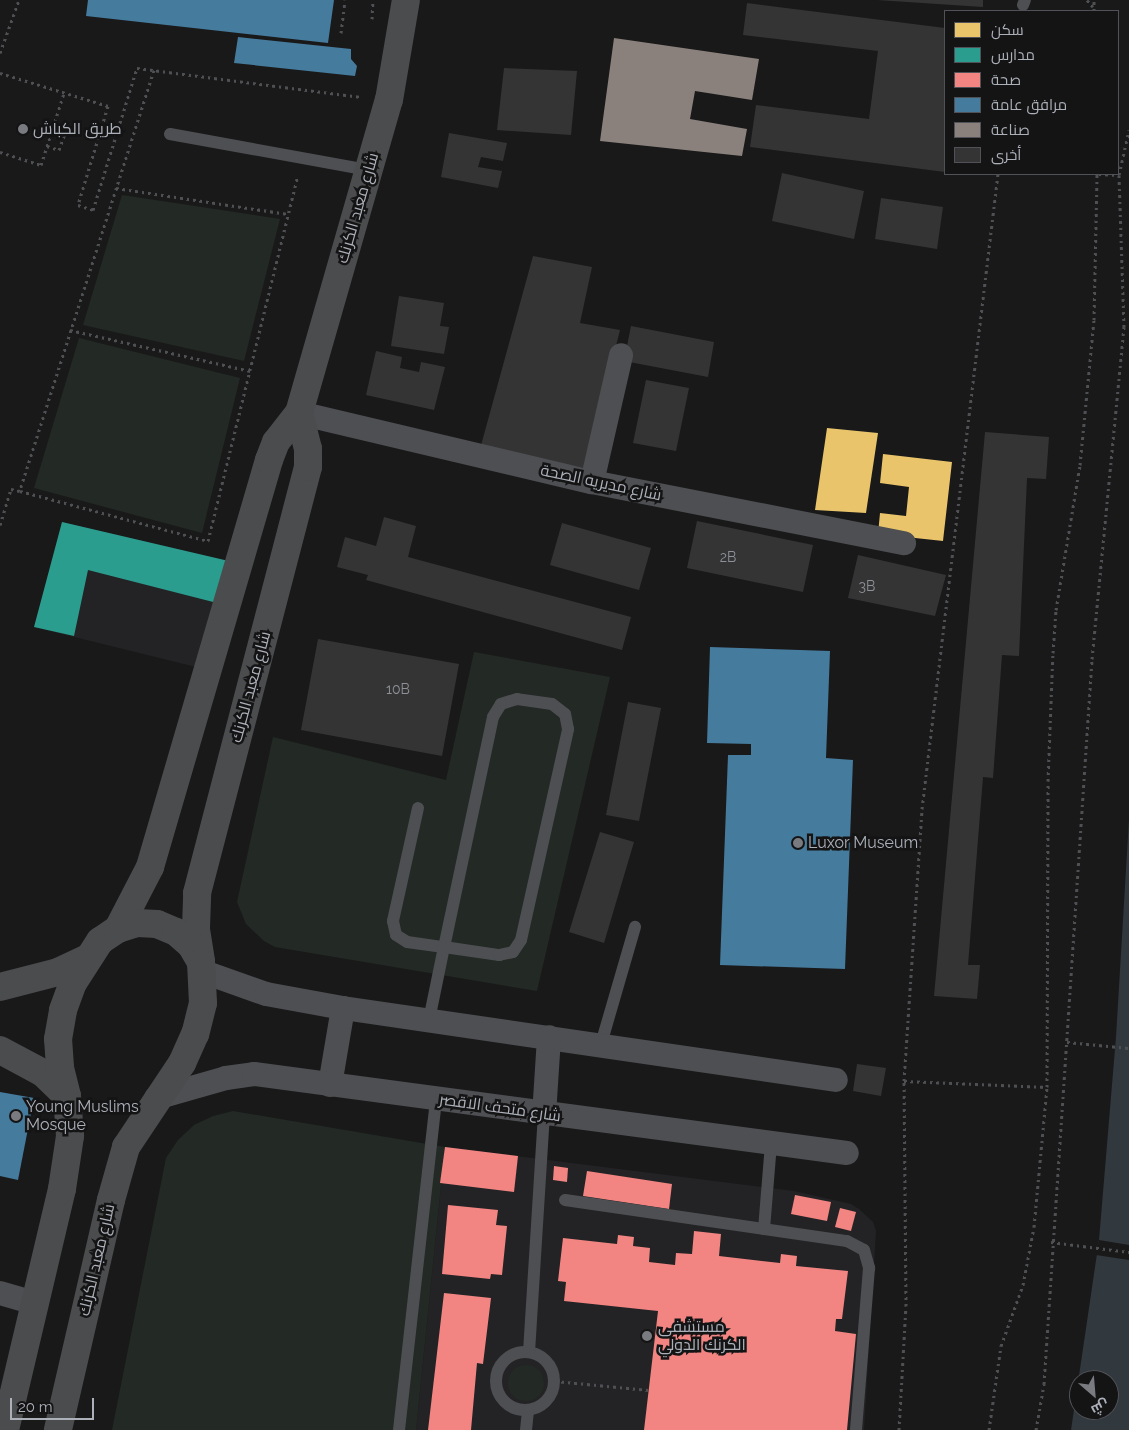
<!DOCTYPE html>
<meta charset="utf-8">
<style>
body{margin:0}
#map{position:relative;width:1129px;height:1430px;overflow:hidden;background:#19191a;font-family:Raleway,Cairo,sans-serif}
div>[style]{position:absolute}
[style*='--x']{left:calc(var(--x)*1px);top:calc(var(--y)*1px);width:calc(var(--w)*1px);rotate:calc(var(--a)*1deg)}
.built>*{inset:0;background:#232325}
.green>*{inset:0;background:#232924}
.round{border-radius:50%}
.water>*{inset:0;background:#31383e}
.pier>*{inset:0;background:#19191a}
.homes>*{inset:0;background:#e9c46a}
.schools>*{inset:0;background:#2a9d8f}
.health>*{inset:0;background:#f28482}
.public>*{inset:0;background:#457b9d}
.industry>*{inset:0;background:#8a817c}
.building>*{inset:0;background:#343435}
.path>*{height:3px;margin-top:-1.5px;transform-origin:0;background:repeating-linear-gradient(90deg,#4f5053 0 2.5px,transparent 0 6.5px)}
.service>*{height:12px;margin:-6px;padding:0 6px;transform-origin:6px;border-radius:6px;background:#4e4f52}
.service>.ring{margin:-6px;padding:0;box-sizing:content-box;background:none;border:12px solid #4e4f52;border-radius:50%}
.minor>*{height:24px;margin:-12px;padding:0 12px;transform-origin:12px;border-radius:12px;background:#4e4f52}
.primary>*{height:28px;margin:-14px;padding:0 14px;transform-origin:14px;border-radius:14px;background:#4b4c4e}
.dots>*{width:14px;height:14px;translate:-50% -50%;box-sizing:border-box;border:2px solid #141415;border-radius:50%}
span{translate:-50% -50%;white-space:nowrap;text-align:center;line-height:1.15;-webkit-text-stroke:5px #141415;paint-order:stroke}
.number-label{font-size:14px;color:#8e9198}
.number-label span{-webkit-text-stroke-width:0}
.poi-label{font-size:16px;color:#acb0b9}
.left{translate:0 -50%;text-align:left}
.street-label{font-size:16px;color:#acb0b9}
.legend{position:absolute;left:944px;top:10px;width:175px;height:165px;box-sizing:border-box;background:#141415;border:1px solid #515257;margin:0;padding:6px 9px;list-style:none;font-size:15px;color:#acb0b9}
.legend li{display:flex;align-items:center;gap:10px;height:25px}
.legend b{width:25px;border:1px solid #515257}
.north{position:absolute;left:1069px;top:1370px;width:50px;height:50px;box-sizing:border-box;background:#141415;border:1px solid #515257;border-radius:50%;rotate:153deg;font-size:14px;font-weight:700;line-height:20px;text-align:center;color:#acb0b9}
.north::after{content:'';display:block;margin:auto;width:18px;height:22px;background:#797b81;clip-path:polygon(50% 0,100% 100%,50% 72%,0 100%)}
.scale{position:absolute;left:10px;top:1398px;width:84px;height:22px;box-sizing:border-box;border:2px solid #acb0b9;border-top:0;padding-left:6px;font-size:15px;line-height:18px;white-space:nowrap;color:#acb0b9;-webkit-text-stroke:4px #141415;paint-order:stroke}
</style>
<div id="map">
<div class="built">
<i style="clip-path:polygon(62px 522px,233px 562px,200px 668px,34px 627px)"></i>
<i style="clip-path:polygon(445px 1147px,794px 1191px,851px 1204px,859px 1209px,873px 1222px,876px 1231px,864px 1430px,416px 1430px)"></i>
</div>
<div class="green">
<i style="clip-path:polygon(122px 195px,280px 219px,244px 361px,83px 325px)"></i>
<i style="clip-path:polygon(79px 338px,240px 378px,202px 533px,34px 488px)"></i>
<i style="clip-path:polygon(474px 652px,610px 677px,537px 991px,275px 947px,264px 941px,246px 924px,237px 902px,273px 737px,446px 780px)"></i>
<i style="clip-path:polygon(233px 1111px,445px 1147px,416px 1430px,112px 1430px,166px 1158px,178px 1140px,194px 1125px,213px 1116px)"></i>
<i class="round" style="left:508px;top:1365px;width:36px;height:36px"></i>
</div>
<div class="water">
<i style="clip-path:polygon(evenodd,1129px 819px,1129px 1430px,1071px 1430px,1099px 1240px,1116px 1037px,1129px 819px,1079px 1380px,1109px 1380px,1109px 1410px,1079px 1410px,1079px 1380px)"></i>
</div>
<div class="pier">
<i style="clip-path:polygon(1099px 1240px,1129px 1245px,1129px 1260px,1096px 1255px)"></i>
</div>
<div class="homes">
<i style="clip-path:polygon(827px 428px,878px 433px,866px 513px,815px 510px)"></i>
<i style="clip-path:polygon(883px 454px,952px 462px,943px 541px,878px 534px,880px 513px,906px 516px,909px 487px,880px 483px)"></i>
</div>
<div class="schools">
<i style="clip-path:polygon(62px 522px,233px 562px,221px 604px,88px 570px,74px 636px,34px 627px)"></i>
</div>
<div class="health">
<i style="clip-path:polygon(445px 1147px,518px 1156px,514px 1192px,440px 1183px)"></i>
<i style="clip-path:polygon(554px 1166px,568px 1168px,567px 1182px,553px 1180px)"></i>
<i style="clip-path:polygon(587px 1171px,672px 1184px,669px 1209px,583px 1196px)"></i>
<i style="clip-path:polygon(795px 1195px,831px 1202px,827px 1221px,791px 1214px)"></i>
<i style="clip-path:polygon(448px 1205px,498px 1210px,496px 1225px,507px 1226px,502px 1275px,491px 1274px,490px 1279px,442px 1274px)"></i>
<i style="clip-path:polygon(840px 1208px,856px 1212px,851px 1231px,835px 1227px)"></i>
<i style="clip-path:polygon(694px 1231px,721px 1234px,719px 1256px,780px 1263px,781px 1254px,797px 1256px,796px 1266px,848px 1271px,842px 1319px,836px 1319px,835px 1331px,856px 1334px,847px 1430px,644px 1430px,658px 1311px,564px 1301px,566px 1282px,558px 1281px,563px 1238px,617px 1244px,618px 1235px,634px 1237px,633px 1246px,650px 1248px,649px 1262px,675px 1265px,676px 1253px,692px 1254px)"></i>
<i style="clip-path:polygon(444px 1293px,491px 1298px,483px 1364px,477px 1363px,471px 1430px,428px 1430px)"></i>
</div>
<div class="public">
<i style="clip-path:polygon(88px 0,334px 0,328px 43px,86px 16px)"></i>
<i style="clip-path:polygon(238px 37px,351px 49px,351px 59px,357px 66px,355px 76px,234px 63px)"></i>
<i style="clip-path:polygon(710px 647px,830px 651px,826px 758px,853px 760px,845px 969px,720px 965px,728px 755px,751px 755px,751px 744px,707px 743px)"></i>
<i style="clip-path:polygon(0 1092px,34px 1098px,18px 1180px,0 1176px)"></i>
</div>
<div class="industry">
<i style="clip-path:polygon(614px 38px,759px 59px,752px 100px,695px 91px,690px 119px,747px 129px,742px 156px,600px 141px)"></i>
</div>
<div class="building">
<i style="clip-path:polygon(877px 0,983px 0,983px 7px)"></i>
<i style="clip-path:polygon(747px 3px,945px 28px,945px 172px,750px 147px,756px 105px,869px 119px,878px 51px,743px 35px)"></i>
<i style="clip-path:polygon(504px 68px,577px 71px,571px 135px,497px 130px)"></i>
<i style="clip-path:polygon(449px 133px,507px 143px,503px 161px,481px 157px,478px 167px,502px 171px,498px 188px,441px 177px)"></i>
<i style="clip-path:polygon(782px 173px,864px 191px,854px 239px,772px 221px)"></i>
<i style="clip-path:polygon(881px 198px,943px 207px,937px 249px,875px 239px)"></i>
<i style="clip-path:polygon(533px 256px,592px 267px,580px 323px,620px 330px,585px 468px,480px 449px)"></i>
<i style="clip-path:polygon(399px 296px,444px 303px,440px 326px,449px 327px,444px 354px,391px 346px)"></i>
<i style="clip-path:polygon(631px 326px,714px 342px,708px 377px,624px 361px)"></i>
<i style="clip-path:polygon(376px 351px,402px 357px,400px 368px,419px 372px,421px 362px,445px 367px,434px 410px,366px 395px)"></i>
<i style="clip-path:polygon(646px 380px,689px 388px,676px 451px,633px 443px)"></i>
<i style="clip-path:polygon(985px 432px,1049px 437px,1046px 479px,1027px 478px,1019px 656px,1002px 655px,993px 778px,983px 777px,968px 965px,980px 965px,977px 999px,934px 996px)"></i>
<i style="clip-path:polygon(384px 517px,416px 526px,408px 557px,631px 617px,622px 650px,366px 580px,368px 575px,337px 567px,345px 537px,376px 546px)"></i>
<i style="clip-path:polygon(697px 521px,813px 545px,803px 592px,687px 568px)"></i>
<i style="clip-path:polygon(562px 523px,651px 548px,639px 590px,550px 565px)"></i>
<i style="clip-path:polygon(858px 555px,946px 575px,935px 616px,848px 598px)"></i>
<i style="clip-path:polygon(318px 639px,459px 664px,442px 756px,301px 730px)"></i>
<i style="clip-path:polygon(628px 702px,661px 708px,639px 821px,606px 815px)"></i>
<i style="clip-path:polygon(600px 832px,634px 842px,604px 943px,569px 932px)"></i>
<i style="clip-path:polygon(857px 1064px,886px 1068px,881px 1096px,853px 1091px)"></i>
</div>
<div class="path">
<i style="--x:1087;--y:0;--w:9;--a:49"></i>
<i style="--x:1094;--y:11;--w:11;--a:-90"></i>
<i style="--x:372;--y:19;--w:19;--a:-87"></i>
<i style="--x:341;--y:33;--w:33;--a:-83"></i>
<i style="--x:0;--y:53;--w:56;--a:-70.3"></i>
<i style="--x:154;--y:70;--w:442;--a:107.7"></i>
<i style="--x:20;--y:491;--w:195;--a:14.9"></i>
<i style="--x:208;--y:541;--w:374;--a:-76.2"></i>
<i style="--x:0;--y:73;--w:113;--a:17"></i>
<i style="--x:108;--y:106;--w:103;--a:106.9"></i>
<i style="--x:78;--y:205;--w:16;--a:18"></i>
<i style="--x:93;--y:210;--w:149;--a:-72.8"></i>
<i style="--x:137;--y:68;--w:226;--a:7.4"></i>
<i style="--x:47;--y:146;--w:13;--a:18"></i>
<i style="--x:59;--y:150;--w:20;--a:-70"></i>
<i style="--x:66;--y:131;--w:13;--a:-157"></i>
<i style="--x:0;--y:152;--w:43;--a:17.6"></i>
<i style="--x:41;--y:165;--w:76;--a:-72.3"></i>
<i style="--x:1099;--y:174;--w:20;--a:3"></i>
<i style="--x:116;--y:188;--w:174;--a:8.6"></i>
<i style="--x:70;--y:330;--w:185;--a:12.8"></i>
<i style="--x:0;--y:525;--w:38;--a:-73"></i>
<i style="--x:11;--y:489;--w:9;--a:13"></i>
<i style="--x:1067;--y:1042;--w:62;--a:5.5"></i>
<i style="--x:904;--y:1081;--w:143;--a:2.4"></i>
<i style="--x:1051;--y:1242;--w:79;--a:7.3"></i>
<i style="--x:555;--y:1381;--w:94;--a:5.5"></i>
<i style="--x:899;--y:1430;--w:124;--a:-86.8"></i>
<i style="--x:906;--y:1306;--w:225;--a:-90.5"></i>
<i style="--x:904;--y:1081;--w:273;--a:-86.2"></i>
<i style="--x:922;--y:809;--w:640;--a:-83.18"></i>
<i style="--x:989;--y:1430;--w:85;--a:-81.9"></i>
<i style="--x:1001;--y:1346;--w:65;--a:-70.2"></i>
<i style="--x:1023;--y:1285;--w:59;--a:-79.3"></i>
<i style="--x:1034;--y:1227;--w:141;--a:-84.7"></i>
<i style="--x:1047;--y:1087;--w:306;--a:-89.8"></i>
<i style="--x:1048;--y:781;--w:128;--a:-87.8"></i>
<i style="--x:1053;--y:653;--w:43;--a:-86"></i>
<i style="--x:1056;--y:610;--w:147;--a:-80.6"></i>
<i style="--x:1080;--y:465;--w:146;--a:-84.5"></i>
<i style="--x:1094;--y:320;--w:146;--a:-88.8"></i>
<i style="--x:1036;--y:1430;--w:47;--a:-80.1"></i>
<i style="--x:1044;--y:1384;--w:727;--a:-86.21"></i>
<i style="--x:1092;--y:659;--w:334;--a:-84.5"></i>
<i style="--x:1124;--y:327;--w:152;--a:-91.9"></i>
<i style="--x:1119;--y:175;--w:46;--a:-77.5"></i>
</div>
<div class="service">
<i style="--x:1023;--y:5;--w:5;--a:-68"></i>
<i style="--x:170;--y:134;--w:202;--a:10.3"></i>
<i style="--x:418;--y:808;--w:116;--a:102.5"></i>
<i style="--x:393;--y:921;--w:14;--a:78"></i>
<i style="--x:396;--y:935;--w:13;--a:32"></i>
<i style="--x:407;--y:942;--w:37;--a:8"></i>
<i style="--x:444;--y:947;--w:56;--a:8.3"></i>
<i style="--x:499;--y:955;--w:14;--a:-12"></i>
<i style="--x:513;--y:952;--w:14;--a:-56"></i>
<i style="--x:521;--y:940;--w:216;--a:-77.4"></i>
<i style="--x:568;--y:729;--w:15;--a:-101"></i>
<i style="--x:565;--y:714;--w:16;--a:-142"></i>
<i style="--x:552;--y:704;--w:35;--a:-172"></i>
<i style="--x:517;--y:699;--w:17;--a:163"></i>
<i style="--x:501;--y:704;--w:15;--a:122"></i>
<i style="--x:493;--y:717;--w:235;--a:102"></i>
<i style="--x:444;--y:947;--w:75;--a:101.6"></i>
<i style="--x:601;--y:1044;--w:122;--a:-73.8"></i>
<i style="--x:565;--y:1200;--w:285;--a:8.3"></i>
<i style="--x:847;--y:1241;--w:19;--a:28"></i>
<i style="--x:864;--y:1250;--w:19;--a:74"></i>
<i style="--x:869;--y:1268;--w:163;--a:94.6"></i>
<i style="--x:764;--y:1229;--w:86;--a:-85.3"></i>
<i class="ring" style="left:496px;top:1352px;width:46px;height:46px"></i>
<i style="--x:529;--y:1352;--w:237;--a:-86.4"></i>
<i style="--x:399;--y:1430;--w:333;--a:-83.6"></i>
<i style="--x:526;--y:1430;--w:20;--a:-84"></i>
</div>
<div class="minor">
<i style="--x:299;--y:413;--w:301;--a:13.3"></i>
<i style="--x:592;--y:482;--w:318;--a:11.1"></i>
<i style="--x:592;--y:482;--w:130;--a:-77.1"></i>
<i style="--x:204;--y:972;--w:66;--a:19.5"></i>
<i style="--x:266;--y:994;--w:78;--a:10.3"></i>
<i style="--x:343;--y:1008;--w:498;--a:8.3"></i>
<i style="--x:330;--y:1085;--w:78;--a:-80.4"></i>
<i style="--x:156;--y:1098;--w:73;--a:-15.9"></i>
<i style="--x:226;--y:1078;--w:28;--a:-8"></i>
<i style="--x:254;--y:1074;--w:598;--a:7.59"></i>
<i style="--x:544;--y:1115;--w:78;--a:-86.3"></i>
<i style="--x:0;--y:1293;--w:36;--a:16"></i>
</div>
<div class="primary">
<i style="--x:118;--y:929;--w:70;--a:-62.7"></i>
<i style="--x:150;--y:867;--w:424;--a:-73.7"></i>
<i style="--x:269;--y:460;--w:19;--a:-69"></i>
<i style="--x:276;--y:442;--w:37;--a:-52"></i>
<i style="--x:299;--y:413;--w:326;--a:-74"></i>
<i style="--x:389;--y:100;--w:101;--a:-80.4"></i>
<i style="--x:201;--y:961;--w:33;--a:-99"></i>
<i style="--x:196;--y:928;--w:35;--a:-88"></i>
<i style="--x:197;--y:893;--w:440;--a:-75.4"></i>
<i style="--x:308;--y:467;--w:18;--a:-90"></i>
<i style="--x:308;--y:449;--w:37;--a:-104"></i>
<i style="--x:0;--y:987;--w:60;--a:-14.5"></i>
<i style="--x:58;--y:972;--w:33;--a:-25"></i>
<i style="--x:0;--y:1050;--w:49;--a:28.1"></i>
<i style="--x:43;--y:1073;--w:33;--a:44"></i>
<i style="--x:5;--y:1430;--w:248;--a:-76.7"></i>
<i style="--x:62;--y:1189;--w:54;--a:-81.4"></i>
<i style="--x:70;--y:1136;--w:40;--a:-94.3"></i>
<i style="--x:67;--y:1096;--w:30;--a:-104"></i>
<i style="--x:60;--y:1067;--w:28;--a:-94"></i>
<i style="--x:58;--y:1039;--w:29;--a:-80"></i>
<i style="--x:63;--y:1010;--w:29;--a:-70"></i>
<i style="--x:73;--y:983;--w:50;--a:-57.3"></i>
<i style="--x:100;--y:941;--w:22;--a:-34"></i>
<i style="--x:118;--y:929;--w:20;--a:-18"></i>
<i style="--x:137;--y:923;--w:20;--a:3"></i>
<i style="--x:157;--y:924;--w:21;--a:23"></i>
<i style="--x:176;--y:932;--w:20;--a:41"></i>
<i style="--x:191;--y:945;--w:20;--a:60"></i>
<i style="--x:201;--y:962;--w:41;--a:87.2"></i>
<i style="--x:203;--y:1003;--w:32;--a:104"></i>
<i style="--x:195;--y:1034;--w:32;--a:114"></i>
<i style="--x:182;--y:1063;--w:101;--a:123.7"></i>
<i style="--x:126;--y:1147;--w:55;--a:105.8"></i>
<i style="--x:111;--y:1200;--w:236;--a:103"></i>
</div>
<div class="dots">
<i style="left:23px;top:129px;background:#797b81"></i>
<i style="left:798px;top:843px;background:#797b81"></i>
<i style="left:16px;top:1116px;background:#797b81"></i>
<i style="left:647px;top:1336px;background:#797b81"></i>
</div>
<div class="number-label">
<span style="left:728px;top:557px">2B</span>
<span style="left:867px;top:586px">3B</span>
<span style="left:398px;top:689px">10B</span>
</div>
<div class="poi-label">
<span class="left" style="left:33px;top:129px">طريق الكباش</span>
<span class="left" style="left:808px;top:843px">Luxor Museum</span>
<span class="left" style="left:26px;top:1116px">Young Muslims<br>Mosque</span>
<span class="left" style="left:658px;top:1336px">مستشفى<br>الكرنك الدولي</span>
</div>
<div class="street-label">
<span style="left:358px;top:208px;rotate:-74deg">شارع معبد الكرنك</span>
<span style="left:601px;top:483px;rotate:12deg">شارع مديريه الصحة</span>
<span style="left:251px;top:687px;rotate:-75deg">شارع معبد الكرنك</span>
<span style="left:500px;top:1108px;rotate:8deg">شارع متحف الاقصر</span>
<span style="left:97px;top:1260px;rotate:-77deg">شارع معبد الكرنك</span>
</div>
<ul class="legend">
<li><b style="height:14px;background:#e9c46a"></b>سكن</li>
<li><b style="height:14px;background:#2a9d8f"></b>مدارس</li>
<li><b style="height:14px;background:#f28482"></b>صحة</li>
<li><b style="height:14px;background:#457b9d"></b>مرافق عامة</li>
<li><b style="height:14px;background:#8a817c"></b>صناعة</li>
<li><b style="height:14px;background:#343435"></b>أخرى</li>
</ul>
<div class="north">ش</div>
<div class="scale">20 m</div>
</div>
